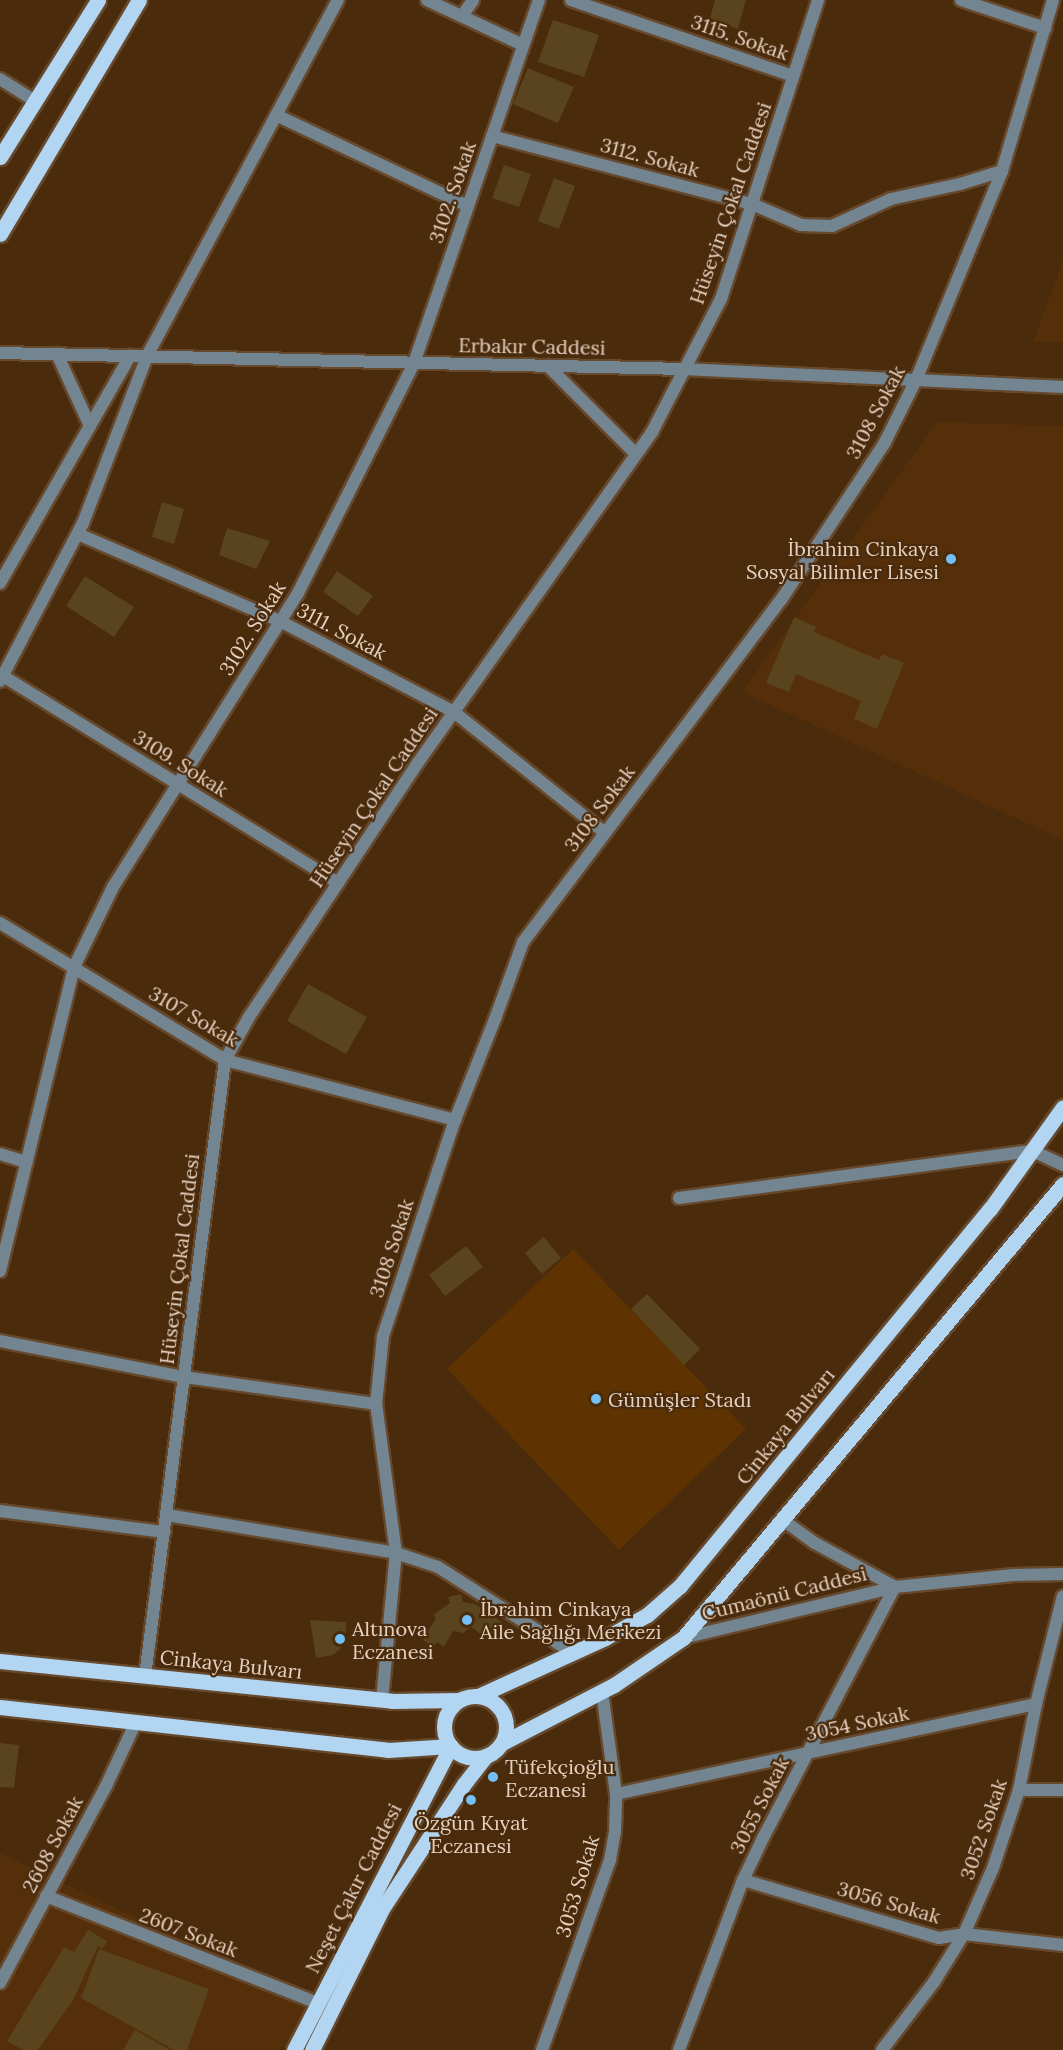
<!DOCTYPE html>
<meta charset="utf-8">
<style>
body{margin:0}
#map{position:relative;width:1063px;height:2050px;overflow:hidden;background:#4a2b0c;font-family:Lora,serif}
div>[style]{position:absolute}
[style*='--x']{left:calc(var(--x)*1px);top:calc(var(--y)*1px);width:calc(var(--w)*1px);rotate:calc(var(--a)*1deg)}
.built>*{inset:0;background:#542f09}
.green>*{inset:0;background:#5e3301}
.building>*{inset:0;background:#5a441d}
.roads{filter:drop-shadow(2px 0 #66492d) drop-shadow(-2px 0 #66492d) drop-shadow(0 2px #66492d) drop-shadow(0 -2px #66492d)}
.minor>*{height:12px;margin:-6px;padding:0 6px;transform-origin:6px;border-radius:6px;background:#748592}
.tertiary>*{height:12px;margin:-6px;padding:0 6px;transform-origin:6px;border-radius:6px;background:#748592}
.primary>*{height:15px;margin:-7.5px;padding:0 7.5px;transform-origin:7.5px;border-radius:7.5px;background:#b2d6f2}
.primary>.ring{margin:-7.5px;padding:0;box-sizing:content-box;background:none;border:15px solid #b2d6f2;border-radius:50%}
.dots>*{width:16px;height:16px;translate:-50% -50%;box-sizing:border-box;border:3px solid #4a2b0c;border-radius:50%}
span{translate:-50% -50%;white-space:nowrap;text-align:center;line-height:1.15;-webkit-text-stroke:4.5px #4a2b0c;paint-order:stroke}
.street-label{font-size:20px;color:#e5d1c1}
.poi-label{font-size:20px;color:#e5d1c1}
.right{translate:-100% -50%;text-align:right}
.left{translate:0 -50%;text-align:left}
</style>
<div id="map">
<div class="built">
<i style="clip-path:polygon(1063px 260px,1063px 342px,1033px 342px)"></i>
<i style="clip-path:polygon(937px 422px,1063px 426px,1063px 840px,742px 692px)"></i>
<i style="clip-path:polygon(0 1853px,317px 2003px,280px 2050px,0 2050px)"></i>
</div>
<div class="green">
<i style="clip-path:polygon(573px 1249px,746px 1429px,619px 1550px,447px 1369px)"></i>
</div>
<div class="building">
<i style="clip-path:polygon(715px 0,746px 0,738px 29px,710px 18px)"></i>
<i style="clip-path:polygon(553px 20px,599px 35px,584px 77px,538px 62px)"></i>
<i style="clip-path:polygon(528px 68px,574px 87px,558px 123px,513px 104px)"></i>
<i style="clip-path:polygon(504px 165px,531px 174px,519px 207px,492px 198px)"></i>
<i style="clip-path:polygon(554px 178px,575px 186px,559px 229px,538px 221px)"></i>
<i style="clip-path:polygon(162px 502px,184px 509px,174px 544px,152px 537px)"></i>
<i style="clip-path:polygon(227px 528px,270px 541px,256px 569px,219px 555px)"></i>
<i style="clip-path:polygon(337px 571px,373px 596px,358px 616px,323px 592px)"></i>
<i style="clip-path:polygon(85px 576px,134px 607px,114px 637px,66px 606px)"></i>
<i style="clip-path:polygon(794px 617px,816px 627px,814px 632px,879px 660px,882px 654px,904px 663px,877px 729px,854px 719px,861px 701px,796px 674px,789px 692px,766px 683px)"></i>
<i style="clip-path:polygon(308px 984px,367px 1017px,346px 1054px,287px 1021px)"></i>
<i style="clip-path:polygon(544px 1237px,561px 1258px,542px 1274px,525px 1253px)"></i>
<i style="clip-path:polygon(466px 1246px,483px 1267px,445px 1296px,429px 1275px)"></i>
<i style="clip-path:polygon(647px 1294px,700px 1349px,684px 1365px,631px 1309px)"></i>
<i style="clip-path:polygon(461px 1594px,463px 1602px,475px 1604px,503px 1623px,495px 1635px,490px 1633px,487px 1639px,471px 1627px,463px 1633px,453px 1631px,444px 1647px,437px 1642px,434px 1647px,423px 1640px,436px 1618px,433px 1615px,450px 1603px,448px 1597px)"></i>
<i style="clip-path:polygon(310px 1620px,346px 1622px,346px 1636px,340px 1649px,333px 1655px,316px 1658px)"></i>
<i style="clip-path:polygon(0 1743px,19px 1745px,14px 1788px,0 1787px)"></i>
<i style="clip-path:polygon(88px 1930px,107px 1941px,102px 1949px,98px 1946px,73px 2000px,38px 2050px,23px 2050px,7px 2041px,64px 1947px,74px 1952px)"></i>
<i style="clip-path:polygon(99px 1949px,209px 1989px,187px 2050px,174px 2050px,81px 1998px)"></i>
<i style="clip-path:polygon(135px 2030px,170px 2050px,123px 2050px)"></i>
</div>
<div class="roads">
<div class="minor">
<i style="--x:427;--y:0;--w:106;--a:25.1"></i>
<i style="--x:571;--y:0;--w:235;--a:18.9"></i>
<i style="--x:961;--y:0;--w:89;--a:18.4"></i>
<i style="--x:462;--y:16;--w:19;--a:-55"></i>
<i style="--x:0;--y:79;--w:41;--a:32.2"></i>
<i style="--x:276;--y:115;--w:212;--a:25.4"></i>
<i style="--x:492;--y:136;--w:269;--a:14.7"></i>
<i style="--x:752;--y:204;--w:53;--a:23.2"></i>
<i style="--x:801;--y:225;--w:31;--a:2"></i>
<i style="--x:832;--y:226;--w:65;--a:-24.6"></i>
<i style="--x:891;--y:199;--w:71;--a:-12.3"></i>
<i style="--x:960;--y:184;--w:44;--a:-17.2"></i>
<i style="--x:57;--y:354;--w:79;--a:65.4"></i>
<i style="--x:78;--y:534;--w:220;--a:23.3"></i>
<i style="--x:280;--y:621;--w:196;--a:27.6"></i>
<i style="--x:454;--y:712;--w:193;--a:38.7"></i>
<i style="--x:0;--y:583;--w:262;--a:-60.2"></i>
<i style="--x:3;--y:676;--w:394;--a:31.7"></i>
<i style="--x:0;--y:681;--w:178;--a:-62.3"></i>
<i style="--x:83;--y:523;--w:179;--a:-69"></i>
<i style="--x:147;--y:356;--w:404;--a:-61.8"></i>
<i style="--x:0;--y:923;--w:263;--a:31.3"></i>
<i style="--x:225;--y:1060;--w:238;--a:14.6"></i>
<i style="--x:0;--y:1154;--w:28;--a:17"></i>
<i style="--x:679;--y:1198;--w:357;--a:-7.6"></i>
<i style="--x:1033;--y:1151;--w:33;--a:25"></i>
<i style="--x:0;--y:1271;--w:313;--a:-76.3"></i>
<i style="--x:74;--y:967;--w:89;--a:-64"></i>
<i style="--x:113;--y:887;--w:347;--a:-57.8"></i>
<i style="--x:298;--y:593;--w:258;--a:-63.2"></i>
<i style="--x:414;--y:363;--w:384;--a:-71"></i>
<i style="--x:0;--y:1341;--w:187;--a:11.1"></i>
<i style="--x:184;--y:1377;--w:194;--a:8"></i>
<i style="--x:0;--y:1511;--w:166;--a:7.3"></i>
<i style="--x:167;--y:1515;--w:232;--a:9.4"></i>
<i style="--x:396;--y:1553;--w:44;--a:18.4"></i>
<i style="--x:438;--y:1567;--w:160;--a:32.5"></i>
<i style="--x:382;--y:1700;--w:148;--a:-84.6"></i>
<i style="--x:396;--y:1553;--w:150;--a:-97.6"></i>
<i style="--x:376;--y:1404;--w:68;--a:-84.1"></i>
<i style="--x:383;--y:1336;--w:228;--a:-71.6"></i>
<i style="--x:455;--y:1120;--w:109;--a:-68.4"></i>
<i style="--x:495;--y:1019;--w:82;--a:-70"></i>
<i style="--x:523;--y:942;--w:428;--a:-53"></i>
<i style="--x:781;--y:600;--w:189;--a:-56.6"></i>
<i style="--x:885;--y:442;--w:69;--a:-63.4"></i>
<i style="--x:916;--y:380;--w:226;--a:-67.6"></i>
<i style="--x:1002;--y:171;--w:178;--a:-73.4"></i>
<i style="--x:1019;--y:1790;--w:44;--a:0"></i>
<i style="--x:616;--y:1794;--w:430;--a:-12.1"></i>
<i style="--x:743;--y:1880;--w:204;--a:16.5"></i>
<i style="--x:939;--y:1938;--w:25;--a:-9"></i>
<i style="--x:964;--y:1934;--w:100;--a:6.3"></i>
<i style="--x:46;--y:1896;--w:291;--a:21.5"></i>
<i style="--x:0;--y:1983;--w:224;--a:-61.7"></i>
<i style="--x:106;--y:1786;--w:71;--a:-64.9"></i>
<i style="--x:542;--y:2050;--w:202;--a:-70.3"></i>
<i style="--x:610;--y:1860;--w:29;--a:-80"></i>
<i style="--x:615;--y:1831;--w:37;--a:-88"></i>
<i style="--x:616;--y:1794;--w:103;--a:-97.8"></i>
<i style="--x:679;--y:2050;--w:182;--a:-69.4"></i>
<i style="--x:743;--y:1880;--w:47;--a:-64.5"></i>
<i style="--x:763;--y:1838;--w:284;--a:-62.3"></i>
<i style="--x:882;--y:2050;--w:86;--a:-52.6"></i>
<i style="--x:934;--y:1982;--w:57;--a:-58"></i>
<i style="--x:964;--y:1934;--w:72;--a:-66.3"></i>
<i style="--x:993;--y:1868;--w:82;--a:-71.6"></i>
<i style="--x:1019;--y:1790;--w:88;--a:-78.8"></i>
<i style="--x:1036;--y:1704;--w:111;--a:-76"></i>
</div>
<div class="tertiary">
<i style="--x:0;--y:353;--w:684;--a:1.34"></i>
<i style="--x:684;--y:369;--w:379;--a:2.7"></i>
<i style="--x:548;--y:366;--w:124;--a:45"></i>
<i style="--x:783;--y:1520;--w:39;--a:36"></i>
<i style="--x:815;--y:1543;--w:91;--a:28.8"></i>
<i style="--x:683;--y:1638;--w:218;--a:-13.5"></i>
<i style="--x:895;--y:1587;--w:119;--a:-5.8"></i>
<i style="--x:1013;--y:1575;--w:50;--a:-1.1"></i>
<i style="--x:145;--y:1676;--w:621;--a:-82.6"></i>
<i style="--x:225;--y:1060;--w:49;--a:-60.8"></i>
<i style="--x:249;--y:1017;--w:304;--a:-56.4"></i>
<i style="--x:417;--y:764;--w:407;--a:-54.7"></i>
<i style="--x:652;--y:432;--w:150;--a:-62.6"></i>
<i style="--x:721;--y:299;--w:314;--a:-72"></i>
</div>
<div class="primary">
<i style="--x:0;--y:157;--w:185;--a:-58"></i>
<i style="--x:0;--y:234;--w:272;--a:-59.3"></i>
<i style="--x:0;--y:1661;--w:394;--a:5.8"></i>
<i style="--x:392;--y:1701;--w:67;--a:-0.9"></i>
<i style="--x:478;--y:1696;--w:140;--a:-24.5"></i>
<i style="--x:605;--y:1638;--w:48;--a:-28.7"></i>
<i style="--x:647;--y:1615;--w:44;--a:-41.3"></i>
<i style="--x:680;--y:1586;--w:488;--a:-50.6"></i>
<i style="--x:990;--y:1209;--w:125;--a:-54.4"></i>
<i class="ring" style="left:444px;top:1696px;width:47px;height:47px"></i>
<i style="--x:0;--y:1707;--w:390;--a:6.3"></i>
<i style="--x:388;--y:1750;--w:63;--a:-3.6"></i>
<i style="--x:502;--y:1743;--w:126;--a:-27.4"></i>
<i style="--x:614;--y:1685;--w:83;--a:-34.3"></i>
<i style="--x:683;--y:1638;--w:592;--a:-50.07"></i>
<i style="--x:294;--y:2050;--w:342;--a:-62.7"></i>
<i style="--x:312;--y:2050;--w:157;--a:-63.6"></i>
<i style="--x:382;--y:1909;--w:149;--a:-56.7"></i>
<i style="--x:464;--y:1784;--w:36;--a:-52"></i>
</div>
</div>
<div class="dots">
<i style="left:951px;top:559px;background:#74c0f6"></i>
<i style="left:596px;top:1399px;background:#74c0f6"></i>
<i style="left:467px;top:1620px;background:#74c0f6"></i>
<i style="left:340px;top:1639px;background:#74c0f6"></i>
<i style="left:493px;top:1777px;background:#74c0f6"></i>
<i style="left:471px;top:1800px;background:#74c0f6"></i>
</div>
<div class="street-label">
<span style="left:740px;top:37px;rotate:19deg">3115. Sokak</span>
<span style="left:650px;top:157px;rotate:15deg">3112. Sokak</span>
<span style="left:452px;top:192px;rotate:-71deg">3102. Sokak</span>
<span style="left:730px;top:203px;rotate:-71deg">Hüseyin Çokal Caddesi</span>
<span style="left:532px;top:346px;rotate:1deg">Erbakır Caddesi</span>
<span style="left:875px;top:412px;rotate:-62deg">3108 Sokak</span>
<span style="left:252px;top:628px;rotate:-58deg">3102. Sokak</span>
<span style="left:342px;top:631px;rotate:28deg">3111. Sokak</span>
<span style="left:181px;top:763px;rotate:32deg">3109. Sokak</span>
<span style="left:373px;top:797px;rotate:-56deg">Hüseyin Çokal Caddesi</span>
<span style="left:599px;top:808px;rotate:-53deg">3108 Sokak</span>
<span style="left:194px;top:1016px;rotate:30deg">3107 Sokak</span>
<span style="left:391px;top:1248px;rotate:-72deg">3108 Sokak</span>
<span style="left:179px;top:1259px;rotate:-83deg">Hüseyin Çokal Caddesi</span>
<span style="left:785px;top:1426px;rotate:-51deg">Cinkaya Bulvarı</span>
<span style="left:784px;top:1593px;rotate:-14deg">Cumaönü Caddesi</span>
<span style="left:231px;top:1664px;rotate:6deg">Cinkaya Bulvarı</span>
<span style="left:857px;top:1723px;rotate:-12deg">3054 Sokak</span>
<span style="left:759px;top:1805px;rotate:-63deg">3055 Sokak</span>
<span style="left:983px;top:1829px;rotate:-71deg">3052 Sokak</span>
<span style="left:52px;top:1844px;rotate:-62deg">2608 Sokak</span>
<span style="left:577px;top:1886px;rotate:-73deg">3053 Sokak</span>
<span style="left:353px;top:1888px;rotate:-63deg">Neşet Çakır Caddesi</span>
<span style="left:889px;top:1902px;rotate:16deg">3056 Sokak</span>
<span style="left:189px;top:1932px;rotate:21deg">2607 Sokak</span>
</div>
<div class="poi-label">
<span class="right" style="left:939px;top:560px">İbrahim Cinkaya<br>Sosyal Bilimler Lisesi</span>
<span class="left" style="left:608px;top:1399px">Gümüşler Stadı</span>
<span class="left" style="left:480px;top:1620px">İbrahim Cinkaya<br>Aile Sağlığı Merkezi</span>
<span class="left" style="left:352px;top:1640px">Altınova<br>Eczanesi</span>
<span class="left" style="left:505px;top:1778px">Tüfekçioğlu<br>Eczanesi</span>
<span style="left:471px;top:1834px">Özgün Kıyat<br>Eczanesi</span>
</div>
</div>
